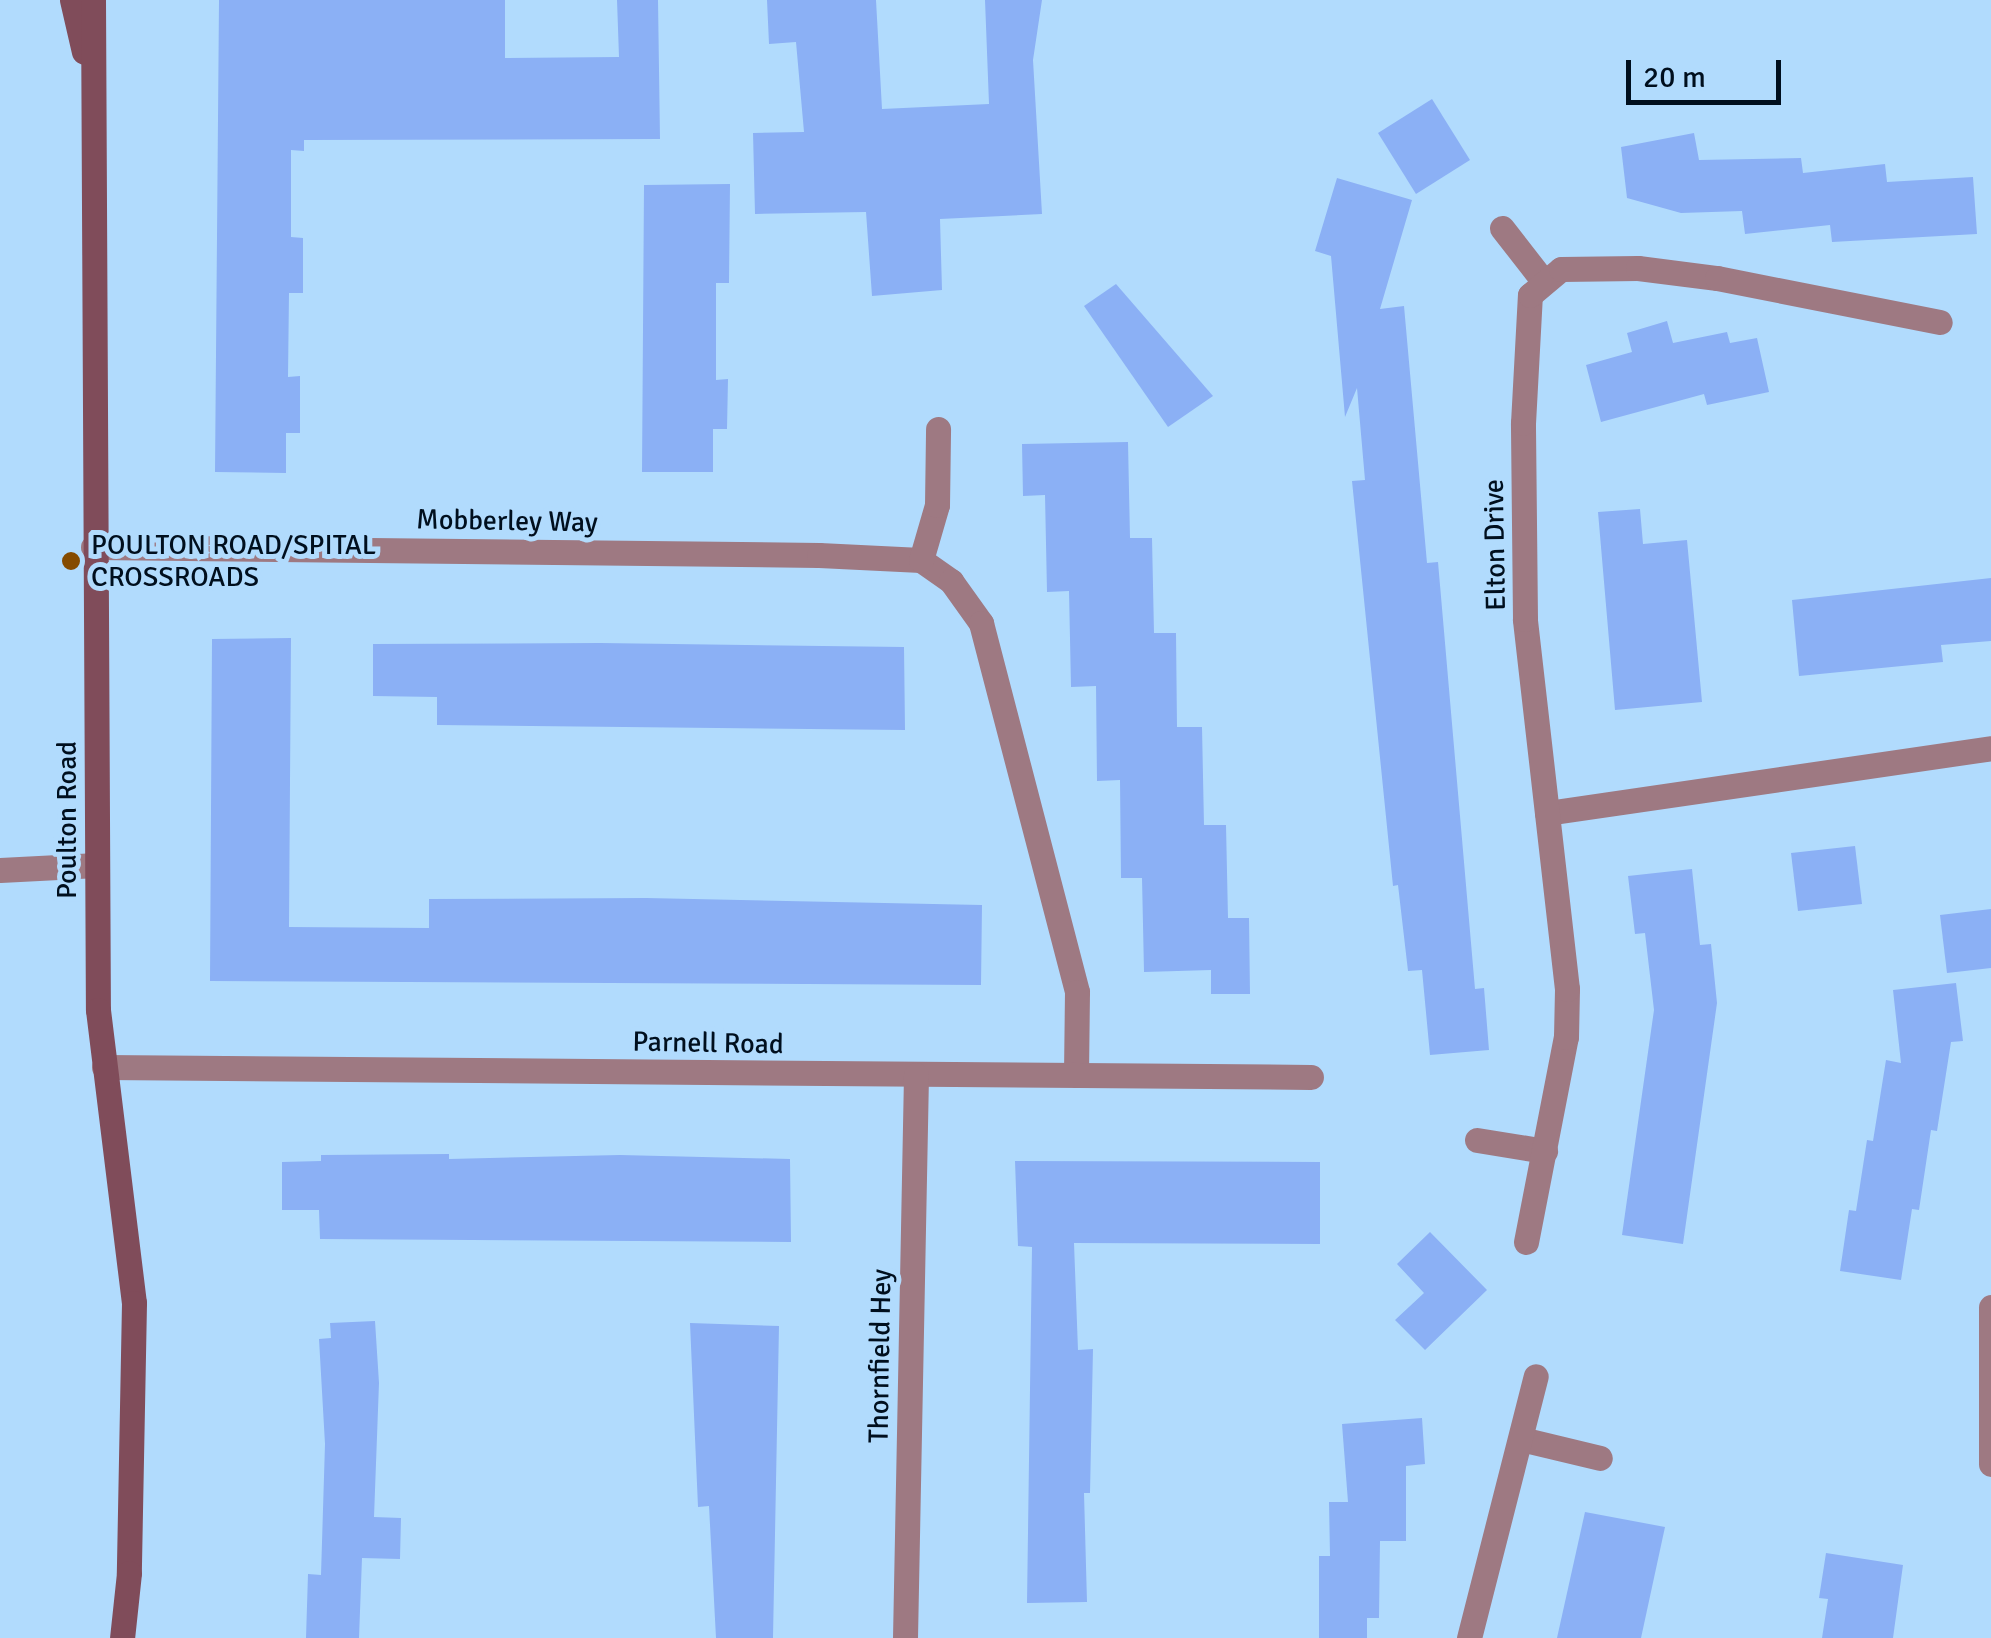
<!DOCTYPE html>
<style>
body{margin:0}
#map{position:relative;width:1991px;height:1638px;overflow:hidden;background:#b1dbfd;font-family:Signika,sans-serif}
div>[style]{position:absolute}
[style*='--x']{left:calc(var(--x)*1px);top:calc(var(--y)*1px);width:calc(var(--w)*1px);rotate:calc(var(--a)*1deg)}
.building>*{inset:0;background:#8bb0f5}
.street>*{height:25px;margin:-12.5px;padding:0 12.5px;transform-origin:12.5px;border-radius:12.5px;background:#9e7982}
.secondary>*{height:25px;margin:-12.5px;padding:0 12.5px;transform-origin:12.5px;border-radius:12.5px;background:#804c5a}
.dots>*{width:28px;height:28px;translate:-50% -50%;box-sizing:border-box;border:5px solid #b1dbfd;border-radius:50%}
span{translate:-50% -50%;white-space:nowrap;text-align:center;line-height:1.15;-webkit-text-stroke:10px #b1dbfd;paint-order:stroke}
.street-label{font-size:28px;color:#000f1e}
.poi-label{font-size:28px;color:#000f1e}
.left{translate:0 -50%;text-align:left}
.scale{position:absolute;left:1626px;top:60px;width:155px;height:45px;box-sizing:border-box;border:5px solid #000f1e;border-top:0;padding-left:12px;font-size:30px;line-height:35px;white-space:nowrap;color:#000f1e;-webkit-text-stroke:8px #b1dbfd;paint-order:stroke}
</style>
<div id="map">
<div class="building">
<i style="clip-path:polygon(219px 0,505px 0,505px 58px,619px 57px,617px 0,658px 0,660px 139px,304px 140px,304px 151px,291px 150px,291px 237px,303px 238px,303px 293px,289px 293px,288px 377px,300px 376px,300px 433px,286px 433px,286px 473px,215px 472px)"></i>
<i style="clip-path:polygon(767px 0,876px 0,882px 109px,989px 104px,985px 0,1042px 0,1033px 60px,1042px 214px,940px 219px,942px 290px,872px 296px,866px 212px,755px 214px,753px 133px,804px 132px,796px 42px,769px 44px)"></i>
<i style="clip-path:polygon(1432px 99px,1470px 160px,1416px 194px,1378px 133px)"></i>
<i style="clip-path:polygon(1694px 133px,1699px 160px,1801px 158px,1803px 173px,1885px 164px,1887px 182px,1973px 177px,1977px 234px,1832px 242px,1830px 225px,1745px 234px,1742px 211px,1681px 213px,1627px 198px,1621px 147px)"></i>
<i style="clip-path:polygon(1337px 178px,1412px 200px,1380px 309px,1404px 306px,1427px 563px,1438px 562px,1475px 989px,1484px 988px,1489px 1050px,1430px 1055px,1422px 970px,1408px 971px,1398px 885px,1393px 886px,1352px 481px,1365px 480px,1357px 388px,1345px 417px,1331px 256px,1315px 251px)"></i>
<i style="clip-path:polygon(730px 184px,729px 283px,716px 283px,716px 380px,728px 379px,727px 429px,713px 429px,713px 472px,642px 472px,644px 185px)"></i>
<i style="clip-path:polygon(1116px 284px,1213px 396px,1168px 427px,1084px 306px)"></i>
<i style="clip-path:polygon(1667px 321px,1673px 343px,1727px 332px,1730px 343px,1757px 338px,1769px 392px,1707px 405px,1704px 394px,1601px 422px,1586px 365px,1632px 352px,1627px 333px)"></i>
<i style="clip-path:polygon(1128px 442px,1130px 538px,1152px 538px,1154px 633px,1176px 633px,1177px 727px,1202px 727px,1204px 825px,1226px 825px,1228px 918px,1249px 918px,1250px 994px,1211px 994px,1211px 970px,1144px 972px,1142px 878px,1121px 878px,1120px 780px,1097px 781px,1096px 686px,1071px 687px,1069px 591px,1047px 592px,1045px 495px,1023px 496px,1022px 444px)"></i>
<i style="clip-path:polygon(1640px 509px,1643px 544px,1687px 540px,1702px 702px,1615px 710px,1598px 512px)"></i>
<i style="clip-path:polygon(1991px 578px,1991px 641px,1941px 645px,1943px 662px,1799px 676px,1792px 600px)"></i>
<i style="clip-path:polygon(291px 638px,289px 927px,429px 928px,429px 899px,646px 898px,982px 905px,981px 985px,210px 981px,212px 639px)"></i>
<i style="clip-path:polygon(600px 643px,904px 647px,905px 730px,437px 725px,437px 697px,373px 696px,373px 644px)"></i>
<i style="clip-path:polygon(1855px 846px,1862px 904px,1798px 911px,1791px 853px)"></i>
<i style="clip-path:polygon(1692px 869px,1700px 945px,1711px 944px,1717px 1003px,1683px 1244px,1622px 1235px,1654px 1010px,1645px 933px,1635px 934px,1628px 876px)"></i>
<i style="clip-path:polygon(1991px 909px,1991px 968px,1947px 973px,1940px 915px)"></i>
<i style="clip-path:polygon(1956px 983px,1963px 1041px,1951px 1042px,1937px 1131px,1931px 1130px,1919px 1210px,1912px 1209px,1901px 1280px,1840px 1271px,1849px 1210px,1856px 1211px,1867px 1140px,1873px 1141px,1886px 1060px,1901px 1063px,1893px 990px)"></i>
<i style="clip-path:polygon(449px 1154px,449px 1159px,620px 1155px,790px 1159px,791px 1242px,320px 1239px,319px 1210px,282px 1210px,282px 1162px,321px 1161px,321px 1155px)"></i>
<i style="clip-path:polygon(1015px 1161px,1320px 1162px,1320px 1244px,1074px 1243px,1078px 1350px,1093px 1349px,1090px 1493px,1084px 1493px,1087px 1602px,1027px 1603px,1032px 1247px,1018px 1246px)"></i>
<i style="clip-path:polygon(1430px 1232px,1487px 1290px,1425px 1350px,1395px 1320px,1424px 1293px,1397px 1264px)"></i>
<i style="clip-path:polygon(375px 1321px,379px 1383px,374px 1517px,401px 1518px,400px 1559px,362px 1558px,359px 1638px,306px 1638px,308px 1574px,321px 1575px,325px 1444px,319px 1339px,331px 1338px,330px 1323px)"></i>
<i style="clip-path:polygon(690px 1323px,779px 1326px,773px 1638px,716px 1638px,709px 1506px,698px 1507px)"></i>
<i style="clip-path:polygon(1422px 1418px,1425px 1464px,1406px 1466px,1406px 1541px,1380px 1541px,1379px 1618px,1367px 1618px,1367px 1638px,1319px 1638px,1319px 1556px,1330px 1556px,1329px 1502px,1348px 1502px,1342px 1424px)"></i>
<i style="clip-path:polygon(1585px 1512px,1665px 1527px,1641px 1638px,1557px 1638px)"></i>
<i style="clip-path:polygon(1826px 1553px,1903px 1565px,1893px 1638px,1822px 1638px,1828px 1599px,1819px 1598px)"></i>
</div>
<div class="street">
<i style="--x:1502;--y:228;--w:68;--a:52.1"></i>
<i style="--x:93;--y:547;--w:726;--a:0.63"></i>
<i style="--x:819;--y:555;--w:102;--a:2.8"></i>
<i style="--x:921;--y:560;--w:37;--a:35"></i>
<i style="--x:951;--y:581;--w:52;--a:54.5"></i>
<i style="--x:981;--y:623;--w:381;--a:75.4"></i>
<i style="--x:1077;--y:992;--w:83;--a:90.7"></i>
<i style="--x:921;--y:560;--w:57;--a:-73.8"></i>
<i style="--x:937;--y:505;--w:76;--a:-89.2"></i>
<i style="--x:1547;--y:813;--w:449;--a:-8.3"></i>
<i style="--x:0;--y:870;--w:97;--a:-3"></i>
<i style="--x:104;--y:1067;--w:1207;--a:0.47"></i>
<i style="--x:1477;--y:1140;--w:69;--a:9.2"></i>
<i style="--x:1526;--y:1242;--w:209;--a:-79"></i>
<i style="--x:1566;--y:1037;--w:48;--a:-88.8"></i>
<i style="--x:1567;--y:989;--w:372;--a:-96.5"></i>
<i style="--x:1525;--y:619;--w:196;--a:-90.6"></i>
<i style="--x:1523;--y:423;--w:128;--a:-86.9"></i>
<i style="--x:1530;--y:295;--w:40;--a:-40"></i>
<i style="--x:1561;--y:269;--w:77;--a:-0.7"></i>
<i style="--x:1638;--y:268;--w:80;--a:7.2"></i>
<i style="--x:1717;--y:278;--w:227;--a:11.2"></i>
<i style="--x:1991;--y:1307;--w:157;--a:90"></i>
<i style="--x:1521;--y:1439;--w:81;--a:13.5"></i>
<i style="--x:905;--y:1638;--w:563;--a:-88.88"></i>
<i style="--x:1469;--y:1638;--w:270;--a:-75.7"></i>
</div>
<div class="secondary">
<i style="--x:72;--y:0;--w:53;--a:77"></i>
<i style="--x:93;--y:0;--w:1010;--a:89.72"></i>
<i style="--x:98;--y:1010;--w:295;--a:83"></i>
<i style="--x:134;--y:1303;--w:270;--a:91.1"></i>
<i style="--x:129;--y:1573;--w:65;--a:96.1"></i>
</div>
<div class="dots">
<i style="left:71px;top:561px;background:#854b00"></i>
</div>
<div class="street-label">
<span style="left:507px;top:521px;rotate:1deg">Mobberley Way</span>
<span style="left:1495px;top:545px;rotate:-91deg">Elton Drive</span>
<span style="left:67px;top:820px;rotate:-90deg">Poulton Road</span>
<span style="left:708px;top:1043px;rotate:1deg">Parnell Road</span>
<span style="left:880px;top:1356px;rotate:-89deg">Thornfield Hey</span>
</div>
<div class="poi-label">
<span class="left" style="left:91px;top:561px">POULTON ROAD/SPITAL<br>CROSSROADS</span>
</div>
<div class="scale">20 m</div>
</div>
